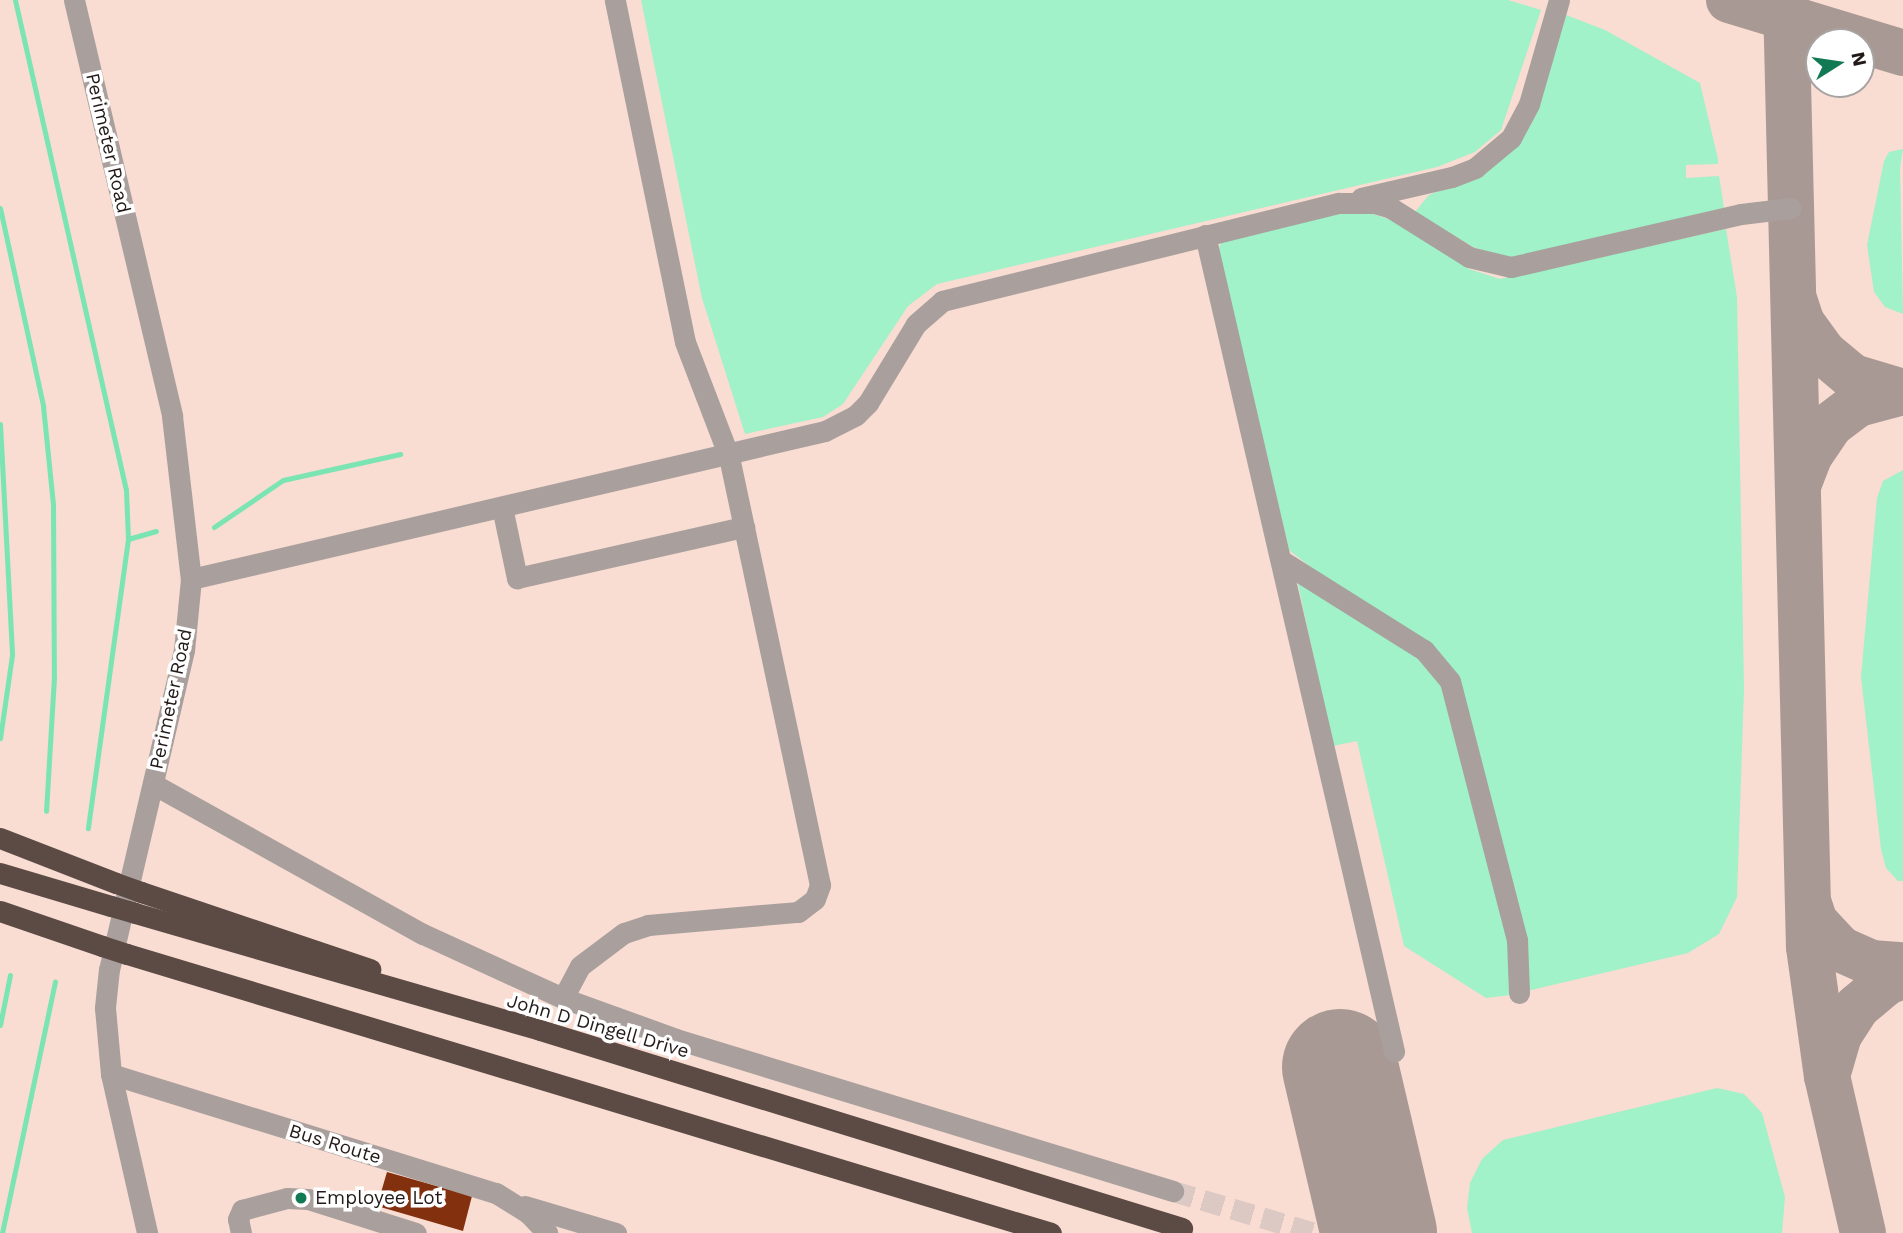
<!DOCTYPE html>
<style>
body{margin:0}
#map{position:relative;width:1903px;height:1233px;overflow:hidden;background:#fde8e1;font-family:"Work Sans",sans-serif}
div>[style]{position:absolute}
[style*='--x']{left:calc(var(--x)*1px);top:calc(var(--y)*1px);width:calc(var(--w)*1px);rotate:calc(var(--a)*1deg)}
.built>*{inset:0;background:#f9dcd2}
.green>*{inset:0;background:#a1f1c9}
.stream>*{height:5px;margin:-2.5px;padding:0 2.5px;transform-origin:2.5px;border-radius:2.5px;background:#7ae4b2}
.taxiway>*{height:46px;margin:-23px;padding:0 23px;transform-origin:23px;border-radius:23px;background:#a99994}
.runway>*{height:116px;margin:-58px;padding:0 58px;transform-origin:58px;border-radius:58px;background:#a99994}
.building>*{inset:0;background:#83300f}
.minor-tunnel>*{height:21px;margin-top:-10.5px;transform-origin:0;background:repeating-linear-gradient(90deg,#dcc9c3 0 21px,transparent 0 31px)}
.minor>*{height:21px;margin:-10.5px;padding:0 10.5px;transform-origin:10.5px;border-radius:10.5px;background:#a9a09d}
.highway>*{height:21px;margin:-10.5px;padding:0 10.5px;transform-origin:10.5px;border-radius:10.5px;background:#5c4b45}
.highway-bridge>*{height:21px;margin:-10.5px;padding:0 10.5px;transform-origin:10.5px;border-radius:10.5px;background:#5c4b45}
.dots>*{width:19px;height:19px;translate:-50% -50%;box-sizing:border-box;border:4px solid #fff;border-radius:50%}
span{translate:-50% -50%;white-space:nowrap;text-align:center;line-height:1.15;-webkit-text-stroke:7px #fff;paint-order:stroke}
.street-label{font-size:19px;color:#221a18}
.poi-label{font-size:19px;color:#221a18}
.left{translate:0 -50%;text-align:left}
.north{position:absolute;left:1805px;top:28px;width:70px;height:70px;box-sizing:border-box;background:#fff;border:2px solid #a7a3a3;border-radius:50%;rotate:78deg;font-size:19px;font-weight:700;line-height:28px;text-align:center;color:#221a18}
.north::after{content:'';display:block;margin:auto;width:24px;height:32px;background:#117953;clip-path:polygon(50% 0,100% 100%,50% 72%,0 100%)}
</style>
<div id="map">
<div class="built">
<i style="clip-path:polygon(evenodd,0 0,1903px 0,1903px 1233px,0 1233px,0 0,1819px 42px,1861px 42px,1861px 84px,1819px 84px,1819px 42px)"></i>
</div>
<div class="green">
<i style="clip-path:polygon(641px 0,1508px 0,1541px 10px,1501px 130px,1475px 152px,1437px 167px,937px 284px,908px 306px,843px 404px,823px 417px,745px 434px,702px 298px)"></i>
<i style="clip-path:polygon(1566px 15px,1605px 30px,1700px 83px,1718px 159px,1718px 164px,1686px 165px,1686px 178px,1719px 176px,1724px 208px,1511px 260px,1473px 247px,1415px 212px,1429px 195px,1487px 172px,1521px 140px,1535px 116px)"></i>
<i style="clip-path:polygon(1903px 149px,1900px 167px,1903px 314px,1885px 307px,1874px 292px,1867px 245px,1884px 161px,1889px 152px)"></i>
<i style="clip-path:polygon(1366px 212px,1392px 220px,1469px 269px,1500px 279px,1726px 229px,1737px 297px,1744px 689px,1737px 897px,1719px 934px,1688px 953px,1527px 991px,1523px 936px,1459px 683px,1289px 550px,1218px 250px,1222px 241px,1339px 214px)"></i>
<i style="clip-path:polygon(1903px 470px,1903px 881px,1898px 881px,1886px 868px,1881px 849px,1861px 677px,1877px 498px,1883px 481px)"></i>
<i style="clip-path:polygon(1297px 580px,1416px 655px,1439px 678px,1507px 934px,1511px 995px,1486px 998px,1404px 946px,1357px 741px,1333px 746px)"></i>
<i style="clip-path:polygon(1717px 1088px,1744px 1094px,1762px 1113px,1785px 1197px,1782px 1233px,1472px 1233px,1467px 1208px,1470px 1183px,1482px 1159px,1503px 1140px)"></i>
</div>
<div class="stream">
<i style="--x:15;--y:0;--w:502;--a:77.24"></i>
<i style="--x:126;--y:490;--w:49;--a:87.7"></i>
<i style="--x:128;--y:539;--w:292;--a:97.9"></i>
<i style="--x:0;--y:208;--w:203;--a:77.7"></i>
<i style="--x:43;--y:406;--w:99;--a:84.2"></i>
<i style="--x:53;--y:504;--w:173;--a:89.7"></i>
<i style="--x:54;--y:677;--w:134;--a:93.4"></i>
<i style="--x:0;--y:424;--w:231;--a:87"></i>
<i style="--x:12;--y:655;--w:84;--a:98.2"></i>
<i style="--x:214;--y:527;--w:83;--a:-34.3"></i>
<i style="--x:283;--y:480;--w:120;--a:-12.5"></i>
<i style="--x:128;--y:539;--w:29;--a:-16"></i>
<i style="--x:0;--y:1025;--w:51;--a:-78.7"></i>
<i style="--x:2;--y:1233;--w:257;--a:-78.1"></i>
</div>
<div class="taxiway">
<i style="--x:1729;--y:0;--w:182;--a:16.9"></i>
<i style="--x:1786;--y:0;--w:947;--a:88.61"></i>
<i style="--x:1809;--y:947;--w:130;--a:82.1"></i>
<i style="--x:1827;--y:1076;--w:161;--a:77.1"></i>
<i style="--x:1795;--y:302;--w:22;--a:72"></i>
<i style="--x:1802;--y:323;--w:37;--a:54"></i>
<i style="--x:1824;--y:353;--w:38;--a:40"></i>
<i style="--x:1853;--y:377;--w:52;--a:16.7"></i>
<i style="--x:1799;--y:483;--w:30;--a:-69"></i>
<i style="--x:1810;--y:455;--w:36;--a:-56"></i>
<i style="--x:1830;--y:425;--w:35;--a:-37"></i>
<i style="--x:1858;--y:404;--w:47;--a:-14.9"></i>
<i style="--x:1808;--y:901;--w:22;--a:72"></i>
<i style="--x:1815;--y:922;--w:37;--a:47"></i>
<i style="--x:1840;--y:949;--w:34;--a:24"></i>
<i style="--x:1871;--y:963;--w:32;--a:4"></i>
<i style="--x:1827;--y:1076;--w:43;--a:-73.7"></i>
<i style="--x:1839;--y:1035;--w:33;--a:-57"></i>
<i style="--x:1857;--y:1007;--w:39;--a:-40"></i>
<i style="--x:1887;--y:982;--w:17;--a:-21"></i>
</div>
<div class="runway">
<i style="--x:1340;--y:1067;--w:171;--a:76.8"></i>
</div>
<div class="building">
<i style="clip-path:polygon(387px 1172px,472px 1196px,463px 1231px,377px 1206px)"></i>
</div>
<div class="minor-tunnel">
<i style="--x:1173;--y:1191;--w:148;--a:16.5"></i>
</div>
<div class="minor">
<i style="--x:74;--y:0;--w:427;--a:76.7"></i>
<i style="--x:172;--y:416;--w:164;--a:83.4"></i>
<i style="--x:191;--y:579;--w:71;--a:95.6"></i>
<i style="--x:184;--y:650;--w:328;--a:103.2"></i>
<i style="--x:109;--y:969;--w:39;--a:96"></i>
<i style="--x:105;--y:1008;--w:66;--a:84.8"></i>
<i style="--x:111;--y:1074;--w:163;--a:77.2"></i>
<i style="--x:1361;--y:198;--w:93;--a:-13"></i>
<i style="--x:1452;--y:177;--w:25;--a:-21"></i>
<i style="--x:1475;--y:168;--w:47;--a:-39.8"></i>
<i style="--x:1511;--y:138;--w:38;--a:-62"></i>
<i style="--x:1529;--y:104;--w:108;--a:-73.9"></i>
<i style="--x:1205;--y:235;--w:838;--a:76.96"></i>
<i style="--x:502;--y:507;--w:73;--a:78.1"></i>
<i style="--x:517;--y:578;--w:233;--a:-12.7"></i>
<i style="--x:1282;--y:561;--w:168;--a:32.1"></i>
<i style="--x:1424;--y:650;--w:40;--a:50"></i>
<i style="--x:1450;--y:681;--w:268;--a:75.5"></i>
<i style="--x:1517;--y:940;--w:53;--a:87.8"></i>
<i style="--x:191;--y:579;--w:651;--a:-13.14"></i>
<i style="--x:825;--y:431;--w:35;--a:-27"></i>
<i style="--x:856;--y:415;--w:17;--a:-45"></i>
<i style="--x:868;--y:403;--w:92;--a:-58.7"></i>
<i style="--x:916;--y:324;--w:35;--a:-41"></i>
<i style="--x:942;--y:301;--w:409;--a:-13.9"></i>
<i style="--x:1339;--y:203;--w:35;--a:0"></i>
<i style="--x:1374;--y:203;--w:18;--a:16"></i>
<i style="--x:1391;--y:208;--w:92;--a:32.1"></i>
<i style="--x:1469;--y:257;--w:43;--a:13.4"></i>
<i style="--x:1511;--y:267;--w:236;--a:-13"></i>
<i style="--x:1741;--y:214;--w:50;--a:-6.8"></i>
<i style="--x:153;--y:784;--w:309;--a:29.1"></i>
<i style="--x:423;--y:934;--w:154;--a:24.6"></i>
<i style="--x:563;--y:998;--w:120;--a:19.9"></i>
<i style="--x:676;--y:1039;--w:520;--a:17.01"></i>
<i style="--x:563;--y:998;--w:36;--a:-62"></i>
<i style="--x:580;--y:966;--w:55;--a:-36.9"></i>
<i style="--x:624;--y:933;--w:25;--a:-18"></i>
<i style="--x:648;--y:925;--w:151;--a:-5"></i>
<i style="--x:798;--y:912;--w:21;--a:-37"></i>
<i style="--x:815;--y:899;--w:15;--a:-70"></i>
<i style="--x:820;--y:885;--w:441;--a:-102"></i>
<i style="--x:728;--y:454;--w:120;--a:-111"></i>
<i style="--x:685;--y:342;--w:349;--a:-101.6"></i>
<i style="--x:111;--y:1074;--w:403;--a:17.2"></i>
<i style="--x:496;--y:1193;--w:38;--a:32"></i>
<i style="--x:528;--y:1213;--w:28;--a:46"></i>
<i style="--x:525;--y:1206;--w:95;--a:16.5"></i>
<i style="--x:241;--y:1233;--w:14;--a:-102"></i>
<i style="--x:238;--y:1219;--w:10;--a:-66"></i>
<i style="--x:242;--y:1210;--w:47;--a:-14.9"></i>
<i style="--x:287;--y:1198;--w:21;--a:3"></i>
<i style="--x:308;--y:1199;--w:113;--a:17.5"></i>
</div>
<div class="highway">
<i style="--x:0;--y:838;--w:124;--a:21.2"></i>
<i style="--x:0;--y:873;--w:116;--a:16.6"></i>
<i style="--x:141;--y:892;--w:242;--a:18.6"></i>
<i style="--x:0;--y:911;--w:108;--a:18.9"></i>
<i style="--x:135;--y:913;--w:422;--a:16.1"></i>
<i style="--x:540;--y:1030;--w:672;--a:17.14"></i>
<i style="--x:127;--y:954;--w:965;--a:16.8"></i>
</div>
<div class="highway-bridge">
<i style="--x:116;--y:883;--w:27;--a:20"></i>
<i style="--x:111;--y:906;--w:25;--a:16"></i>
<i style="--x:102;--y:946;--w:26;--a:18"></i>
</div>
<div class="dots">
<i style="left:301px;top:1198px;background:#117953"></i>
</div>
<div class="street-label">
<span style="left:108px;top:143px;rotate:77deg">Perimeter Road</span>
<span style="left:171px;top:699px;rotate:-78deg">Perimeter Road</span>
<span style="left:598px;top:1026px;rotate:16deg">John D Dingell Drive</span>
<span style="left:335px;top:1144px;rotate:17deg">Bus Route</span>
</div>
<div class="poi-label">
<span class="left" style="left:315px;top:1198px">Employee Lot</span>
</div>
<div class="north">N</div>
</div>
